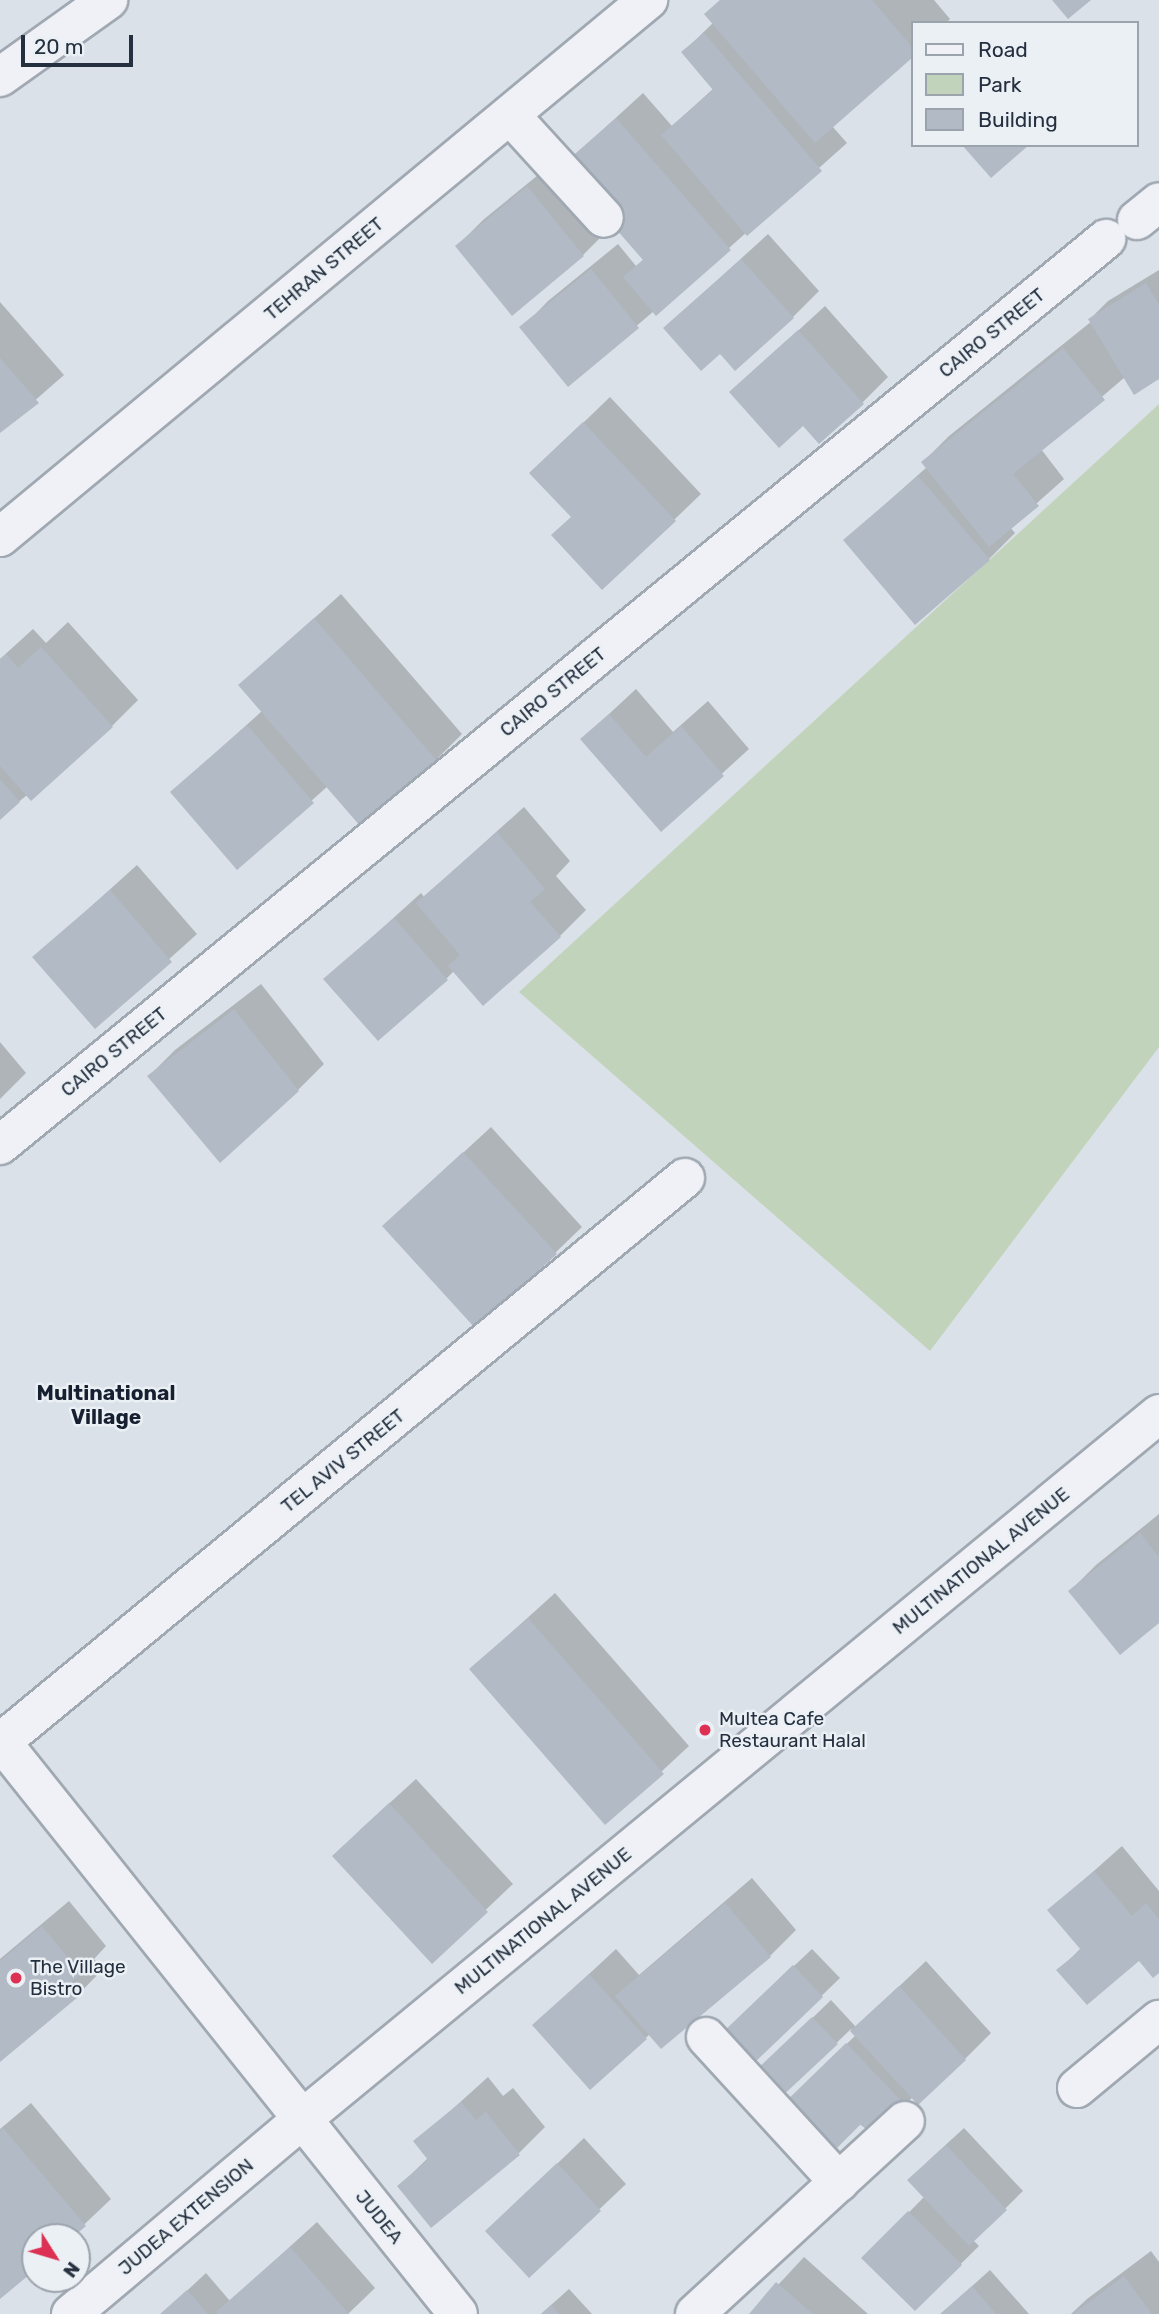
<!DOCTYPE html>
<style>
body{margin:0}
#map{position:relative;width:1159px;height:2314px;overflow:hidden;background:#dbe1e8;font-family:Rubik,sans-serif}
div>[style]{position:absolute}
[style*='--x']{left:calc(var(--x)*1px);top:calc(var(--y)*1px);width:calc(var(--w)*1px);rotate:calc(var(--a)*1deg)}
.green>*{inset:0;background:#c2d3bc}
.shadow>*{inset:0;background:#0003}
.building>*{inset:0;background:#b2bac5}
.roads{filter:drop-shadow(2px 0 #a0a8b2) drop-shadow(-2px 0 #a0a8b2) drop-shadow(0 2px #a0a8b2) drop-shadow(0 -2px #a0a8b2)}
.minor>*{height:38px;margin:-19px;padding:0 19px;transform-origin:19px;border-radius:19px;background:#eff1f6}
.dots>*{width:19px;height:19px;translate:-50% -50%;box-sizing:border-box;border:4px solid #ebf0f5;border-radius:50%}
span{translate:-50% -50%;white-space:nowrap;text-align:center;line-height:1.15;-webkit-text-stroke:5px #ebf0f5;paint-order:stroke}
.street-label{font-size:19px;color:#242f3f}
.poi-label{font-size:19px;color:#242f3f}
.left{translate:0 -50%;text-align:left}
.neighbourhood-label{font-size:21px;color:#162030;font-weight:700}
.legend{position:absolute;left:911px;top:21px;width:228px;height:126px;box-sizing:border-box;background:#ebf0f5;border:2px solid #9ba3ac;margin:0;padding:9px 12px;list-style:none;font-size:21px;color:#242f3f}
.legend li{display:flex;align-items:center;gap:14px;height:35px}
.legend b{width:35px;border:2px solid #9ba3ac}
.north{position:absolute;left:21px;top:2223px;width:70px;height:70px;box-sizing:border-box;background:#ebf0f5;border:2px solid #9ba3ac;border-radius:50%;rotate:127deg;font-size:19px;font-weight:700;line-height:28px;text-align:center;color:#242f3f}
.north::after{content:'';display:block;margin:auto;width:24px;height:32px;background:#dc3152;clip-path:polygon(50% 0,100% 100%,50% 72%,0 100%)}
.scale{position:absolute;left:21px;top:35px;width:112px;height:32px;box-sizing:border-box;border:4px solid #242f3f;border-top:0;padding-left:9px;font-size:21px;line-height:24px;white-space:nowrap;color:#242f3f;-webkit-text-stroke:5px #ebf0f5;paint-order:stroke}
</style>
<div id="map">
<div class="green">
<i style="clip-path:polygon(1159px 404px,1159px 1047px,930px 1351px,519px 992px)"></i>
</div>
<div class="shadow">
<i style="clip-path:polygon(720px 0,934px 0,950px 19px,946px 23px,912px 23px,912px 56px,832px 126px,847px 143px,656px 313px,654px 311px,568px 384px,522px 328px,548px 301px,618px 244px,636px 266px,644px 259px,563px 166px,643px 93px,672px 126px,714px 88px,683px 52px,714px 22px)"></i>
<i style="clip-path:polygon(554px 162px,609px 229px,583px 255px,512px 313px,457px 246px,483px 220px)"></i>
<i style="clip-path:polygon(768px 234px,819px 291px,793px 317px,720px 352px,665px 328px)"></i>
<i style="clip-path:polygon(1159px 270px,1159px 377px,1125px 377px,1041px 449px,1064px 479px,1010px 527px,1015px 533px,989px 559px,845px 540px,927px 467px,923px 462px,949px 436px,1092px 321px,1090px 319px,1108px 301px)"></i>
<i style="clip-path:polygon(0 302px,64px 375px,0 431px)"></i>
<i style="clip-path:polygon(825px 306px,888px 377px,862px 403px,803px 424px,731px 392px)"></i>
<i style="clip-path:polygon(610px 397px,701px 494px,603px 588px,573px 516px,558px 447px)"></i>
<i style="clip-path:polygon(341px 594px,462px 734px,436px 760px,328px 786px,237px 867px,172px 792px,262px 711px,240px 685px)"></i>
<i style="clip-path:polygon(68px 622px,138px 700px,112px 726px,0 817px,0 659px,33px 629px,46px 643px)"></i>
<i style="clip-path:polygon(636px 689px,673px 732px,708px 701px,749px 749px,661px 829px,582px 739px)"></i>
<i style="clip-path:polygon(524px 807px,570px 861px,556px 876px,586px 910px,560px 936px,454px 971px,446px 979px,326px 979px,421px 893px,424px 897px)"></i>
<i style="clip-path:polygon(137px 865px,197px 934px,95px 1026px,35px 957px)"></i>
<i style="clip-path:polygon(261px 984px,324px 1064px,298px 1090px,149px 1076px,175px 1050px)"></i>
<i style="clip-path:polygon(0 1042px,26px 1073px,0 1099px)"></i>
<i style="clip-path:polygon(491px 1127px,582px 1227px,555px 1253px,384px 1226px)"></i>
<i style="clip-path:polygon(1159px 1514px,1159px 1621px,1070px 1591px,1096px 1565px)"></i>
<i style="clip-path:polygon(555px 1593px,689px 1746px,606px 1823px,471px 1669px)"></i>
<i style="clip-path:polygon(416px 1779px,513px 1884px,432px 1961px,360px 1830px)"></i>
<i style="clip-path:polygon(1122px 1846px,1159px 1891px,1159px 1971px,1139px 1959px,1059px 1970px,1081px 1948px,1050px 1910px)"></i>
<i style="clip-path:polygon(752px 1878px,796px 1930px,770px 1956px,650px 2034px,590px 2088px,534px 2025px,616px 1949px,639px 1975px)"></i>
<i style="clip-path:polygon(69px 1901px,106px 1946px,94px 1959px,103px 1969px,77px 1996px,0 2059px,0 1959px)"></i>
<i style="clip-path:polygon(812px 1949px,840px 1978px,750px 2065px,739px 2018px)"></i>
<i style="clip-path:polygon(926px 1961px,991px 2033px,965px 2059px,918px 2102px,913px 2097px,874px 2135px,806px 2083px,856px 2035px,851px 2029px,779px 2098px,773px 2056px,831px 2000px,856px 2027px)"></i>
<i style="clip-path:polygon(488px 2077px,503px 2096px,513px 2088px,545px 2127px,519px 2153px,432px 2226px,399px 2186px,429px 2157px,416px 2142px)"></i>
<i style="clip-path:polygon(31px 2103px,111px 2199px,71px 2237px,35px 2237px,35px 2267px,0 2297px,0 2129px)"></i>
<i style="clip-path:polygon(964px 2128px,1023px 2191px,973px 2240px,979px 2246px,915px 2309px,864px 2258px,925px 2196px,927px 2162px)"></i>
<i style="clip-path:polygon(584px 2138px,626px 2184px,529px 2276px,514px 2205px)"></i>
<i style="clip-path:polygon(317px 2222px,375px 2288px,348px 2314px,162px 2314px,206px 2273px,230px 2301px)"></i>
<i style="clip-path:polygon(1151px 2251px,1159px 2262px,1159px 2314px,1071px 2314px,1087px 2299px)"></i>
<i style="clip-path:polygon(804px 2257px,868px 2314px,751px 2314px)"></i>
<i style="clip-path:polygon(990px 2270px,1029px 2314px,941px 2314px,951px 2305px)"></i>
<i style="clip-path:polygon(569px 2289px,592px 2314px,541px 2314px)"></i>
</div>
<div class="building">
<i style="clip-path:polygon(720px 0,872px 0,912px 47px,912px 58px,815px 143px,704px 14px)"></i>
<i style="clip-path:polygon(1052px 0,1091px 0,1068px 19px)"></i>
<i style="clip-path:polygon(704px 33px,822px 171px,747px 236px,661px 135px,713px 90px,681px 52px)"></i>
<i style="clip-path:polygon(616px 118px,731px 250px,656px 316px,623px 277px,643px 260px,561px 166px)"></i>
<i style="clip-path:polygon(962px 145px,1029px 145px,991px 178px)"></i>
<i style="clip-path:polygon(527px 186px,584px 256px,512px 316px,455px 246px)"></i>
<i style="clip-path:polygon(741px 259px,794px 318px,735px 371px,720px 354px,701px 371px,663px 328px)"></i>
<i style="clip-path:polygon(591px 269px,639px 328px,568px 387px,519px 327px)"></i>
<i style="clip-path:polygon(1146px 283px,1159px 305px,1159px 379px,1134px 395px,1088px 319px)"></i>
<i style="clip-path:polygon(798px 330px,864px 404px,819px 444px,803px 426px,779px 448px,729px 392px)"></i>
<i style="clip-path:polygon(1063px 348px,1105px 400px,1013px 474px,1039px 506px,989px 547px,921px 462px)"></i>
<i style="clip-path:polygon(0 358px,39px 403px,0 433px)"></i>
<i style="clip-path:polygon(583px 422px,676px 521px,602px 590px,551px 535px,571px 517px,529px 473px)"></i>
<i style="clip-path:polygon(918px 476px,990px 560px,915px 625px,843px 540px)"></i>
<i style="clip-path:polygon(314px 618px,437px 761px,361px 827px,238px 685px)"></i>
<i style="clip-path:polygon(41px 647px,113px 727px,31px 801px,0 766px,0 659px,6px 654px,18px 668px)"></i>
<i style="clip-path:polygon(609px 714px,646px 757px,681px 726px,724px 776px,661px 832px,580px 739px)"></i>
<i style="clip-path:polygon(247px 725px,314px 803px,237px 870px,170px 792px)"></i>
<i style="clip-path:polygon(0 779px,20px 802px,0 820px)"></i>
<i style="clip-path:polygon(497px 832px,545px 889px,530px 902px,561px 937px,483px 1006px,448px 966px,460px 955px,416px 903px)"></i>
<i style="clip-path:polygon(110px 890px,172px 962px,95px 1029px,32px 957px)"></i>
<i style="clip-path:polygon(394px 918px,448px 980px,378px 1041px,323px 979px)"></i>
<i style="clip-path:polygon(234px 1009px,299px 1091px,220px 1163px,147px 1076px)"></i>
<i style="clip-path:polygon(463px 1152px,557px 1254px,475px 1328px,382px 1226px)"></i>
<i style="clip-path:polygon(1140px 1533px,1159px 1557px,1159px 1623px,1120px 1655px,1068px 1591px)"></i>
<i style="clip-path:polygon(528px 1618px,664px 1774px,605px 1825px,469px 1669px)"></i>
<i style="clip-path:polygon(389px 1803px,488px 1912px,432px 1964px,332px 1856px)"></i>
<i style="clip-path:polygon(1094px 1871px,1132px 1916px,1146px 1903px,1159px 1919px,1159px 1973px,1153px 1978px,1139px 1961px,1087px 2005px,1056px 1970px,1081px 1950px,1047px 1910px)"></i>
<i style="clip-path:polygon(725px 1903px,771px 1957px,661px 2049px,615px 1996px)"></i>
<i style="clip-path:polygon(42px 1926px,81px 1974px,68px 1985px,78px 1997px,0 2062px,0 1961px)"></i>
<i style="clip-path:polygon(793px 1965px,823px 1997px,750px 2067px,719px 2036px)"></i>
<i style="clip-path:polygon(589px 1974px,647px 2039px,590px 2090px,532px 2025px)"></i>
<i style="clip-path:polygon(899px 1986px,966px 2060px,918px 2105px,850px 2031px)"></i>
<i style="clip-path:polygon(812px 2017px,838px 2044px,778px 2100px,753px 2073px)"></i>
<i style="clip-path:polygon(846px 2043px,906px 2106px,874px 2137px,861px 2124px,826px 2159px,778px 2109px)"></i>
<i style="clip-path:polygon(461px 2102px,476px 2120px,486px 2112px,520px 2155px,431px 2228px,397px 2186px,428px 2160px,413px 2141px)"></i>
<i style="clip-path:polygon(3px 2128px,86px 2226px,73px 2237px,35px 2237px,35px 2270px,0 2299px,0 2131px)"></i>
<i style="clip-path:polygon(946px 2145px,1007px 2210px,969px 2246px,907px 2180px)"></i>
<i style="clip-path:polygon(557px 2163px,601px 2211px,529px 2278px,485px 2231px)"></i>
<i style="clip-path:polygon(908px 2211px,962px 2265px,915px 2311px,861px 2258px)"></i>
<i style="clip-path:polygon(290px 2247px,349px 2314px,218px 2314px,216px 2312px)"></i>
<i style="clip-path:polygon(1124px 2276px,1152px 2314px,1073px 2314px)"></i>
<i style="clip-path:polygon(776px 2282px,813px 2314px,749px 2314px)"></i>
<i style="clip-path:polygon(972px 2286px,996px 2314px,940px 2314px)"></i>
<i style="clip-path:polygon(187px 2290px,208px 2314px,160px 2314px)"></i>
<i style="clip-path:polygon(551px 2305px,559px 2314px,541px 2314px)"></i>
</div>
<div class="roads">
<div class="minor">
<i style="--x:0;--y:77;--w:133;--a:-35.5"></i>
<i style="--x:510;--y:115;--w:139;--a:47.6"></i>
<i style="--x:1137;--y:220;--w:28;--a:-39"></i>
<i style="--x:0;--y:537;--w:842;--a:-39.65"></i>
<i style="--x:0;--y:1145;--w:1430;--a:-39.32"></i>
<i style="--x:0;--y:1740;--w:734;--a:51.41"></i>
<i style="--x:0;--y:1743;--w:888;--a:-39.52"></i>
<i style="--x:706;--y:2037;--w:197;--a:47.5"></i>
<i style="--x:1077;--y:2088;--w:107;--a:-39.7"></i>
<i style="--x:71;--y:2314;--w:301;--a:-40.1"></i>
<i style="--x:301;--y:2120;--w:1111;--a:-39.45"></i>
<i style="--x:695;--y:2314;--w:285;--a:-42.6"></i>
</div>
</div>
<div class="dots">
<i style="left:705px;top:1730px;background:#dc3152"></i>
<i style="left:16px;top:1978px;background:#dc3152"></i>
</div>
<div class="street-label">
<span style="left:324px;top:269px;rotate:-40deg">TEHRAN STREET</span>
<span style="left:992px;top:333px;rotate:-39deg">CAIRO STREET</span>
<span style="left:553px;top:692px;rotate:-39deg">CAIRO STREET</span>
<span style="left:114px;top:1052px;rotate:-39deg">CAIRO STREET</span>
<span style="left:343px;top:1461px;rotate:-39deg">TEL AVIV STREET</span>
<span style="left:981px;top:1561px;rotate:-39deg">MULTINATIONAL AVENUE</span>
<span style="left:543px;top:1921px;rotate:-39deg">MULTINATIONAL AVENUE</span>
<span style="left:186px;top:2217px;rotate:-40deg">JUDEA EXTENSION</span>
<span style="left:379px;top:2217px;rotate:51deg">JUDEA</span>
</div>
<div class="poi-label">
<span class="left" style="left:719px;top:1730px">Multea Cafe<br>Restaurant Halal</span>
<span class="left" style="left:30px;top:1978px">The Village<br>Bistro</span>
</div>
<div class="neighbourhood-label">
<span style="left:106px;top:1405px">Multinational<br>Village</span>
</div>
<ul class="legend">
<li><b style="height:9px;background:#eff1f6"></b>Road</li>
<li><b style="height:19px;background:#c2d3bc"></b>Park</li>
<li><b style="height:19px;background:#b2bac5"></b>Building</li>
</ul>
<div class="north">N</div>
<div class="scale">20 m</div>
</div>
